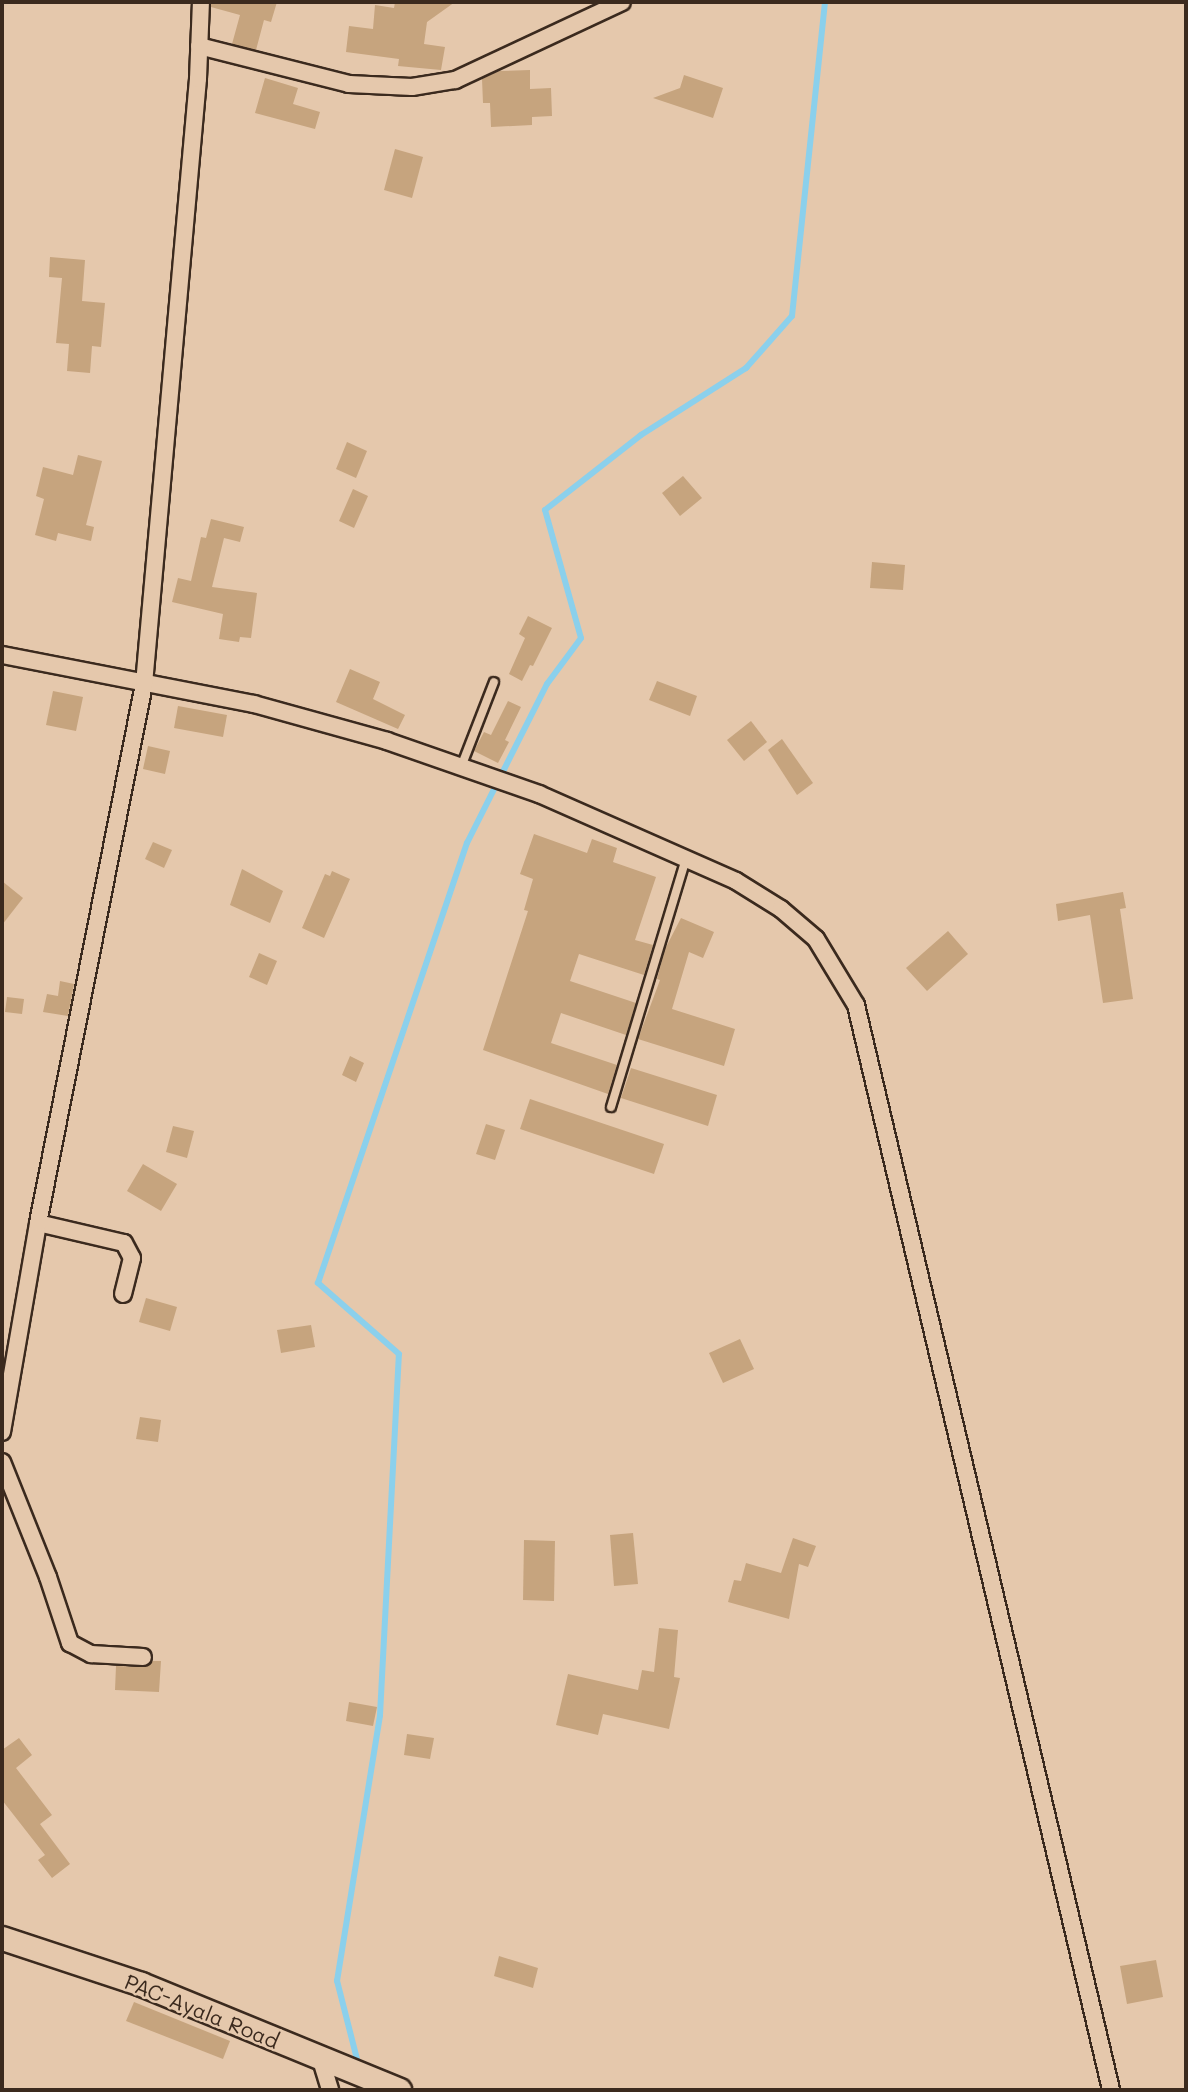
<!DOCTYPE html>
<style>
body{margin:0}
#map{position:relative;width:1188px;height:2092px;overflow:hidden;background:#e5c8ac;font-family:Mali,sans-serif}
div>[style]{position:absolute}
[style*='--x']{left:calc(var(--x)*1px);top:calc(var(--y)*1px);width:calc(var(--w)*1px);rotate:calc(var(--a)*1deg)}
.stream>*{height:6px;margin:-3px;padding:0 3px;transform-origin:3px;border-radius:3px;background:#8bd0ec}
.building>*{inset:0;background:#c6a47e}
.roads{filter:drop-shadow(2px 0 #3b2a1e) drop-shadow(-2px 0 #3b2a1e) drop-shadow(0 2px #3b2a1e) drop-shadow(0 -2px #3b2a1e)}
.lane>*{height:8px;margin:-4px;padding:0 4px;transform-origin:4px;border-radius:4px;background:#e5c8ac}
.street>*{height:16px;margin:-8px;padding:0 8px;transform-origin:8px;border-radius:8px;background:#e5c8ac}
.secondary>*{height:23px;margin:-11.5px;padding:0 11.5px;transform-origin:11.5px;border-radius:11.5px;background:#e5c8ac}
span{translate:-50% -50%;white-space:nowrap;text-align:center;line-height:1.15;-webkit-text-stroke:5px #e5c8ac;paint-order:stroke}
.street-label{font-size:21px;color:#3b2a1e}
.frame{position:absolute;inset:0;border:4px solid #3b2a1e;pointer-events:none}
</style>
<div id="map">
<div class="stream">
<i style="--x:359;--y:2067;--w:89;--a:-104.3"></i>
<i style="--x:337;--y:1981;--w:269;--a:-80.8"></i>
<i style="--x:380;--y:1715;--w:361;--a:-87"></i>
<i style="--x:399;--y:1354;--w:108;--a:-138.8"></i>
<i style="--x:318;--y:1283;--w:465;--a:-71.3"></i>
<i style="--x:467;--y:843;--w:178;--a:-63.3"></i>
<i style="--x:547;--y:684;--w:57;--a:-53.5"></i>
<i style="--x:581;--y:638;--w:133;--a:-105.7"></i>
<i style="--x:545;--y:510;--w:122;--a:-38"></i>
<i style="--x:641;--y:435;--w:125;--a:-32.5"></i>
<i style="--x:746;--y:368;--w:69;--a:-48.5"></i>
<i style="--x:792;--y:316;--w:316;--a:-84"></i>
</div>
<div class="building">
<i style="clip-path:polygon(211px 2px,277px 2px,271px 22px,264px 20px,256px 50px,232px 44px,240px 15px,211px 7px)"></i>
<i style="clip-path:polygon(395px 2px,455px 2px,427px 22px,424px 44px,445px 47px,441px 70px,398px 66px,399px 59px,346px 52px,349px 26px,373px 29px,375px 5px,394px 8px)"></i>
<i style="clip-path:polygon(530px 70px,530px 89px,551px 88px,552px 116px,532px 117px,532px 125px,491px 127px,490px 103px,483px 103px,482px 79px,499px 71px)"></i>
<i style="clip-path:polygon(684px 75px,723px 88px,713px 118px,653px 98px,680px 88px)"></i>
<i style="clip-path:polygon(265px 78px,298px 88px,293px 104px,320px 112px,315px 129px,255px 113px)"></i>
<i style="clip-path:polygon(395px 149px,423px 157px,412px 198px,384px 190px)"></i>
<i style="clip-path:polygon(50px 257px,85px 260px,82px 301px,105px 303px,101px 347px,92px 346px,90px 373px,67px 371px,69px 344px,56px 343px,62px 278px,49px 277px)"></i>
<i style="clip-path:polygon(347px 442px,367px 451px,356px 478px,336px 469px)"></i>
<i style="clip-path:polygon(78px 455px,102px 461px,86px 525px,94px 527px,91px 541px,58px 533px,56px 541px,35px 535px,44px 499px,36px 496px,43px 467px,73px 475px)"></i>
<i style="clip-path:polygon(683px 476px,702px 498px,680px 516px,662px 493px)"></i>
<i style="clip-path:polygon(353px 489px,368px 496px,354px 528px,339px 521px)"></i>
<i style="clip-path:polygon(211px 519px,244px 527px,240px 542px,224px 538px,212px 587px,257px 593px,251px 638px,240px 637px,239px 642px,219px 639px,223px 614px,172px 602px,178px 578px,191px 581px,201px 537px,206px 538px)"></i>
<i style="clip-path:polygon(872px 562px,905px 565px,903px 590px,870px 588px)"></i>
<i style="clip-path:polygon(528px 616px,552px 628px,533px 666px,530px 665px,522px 681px,509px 674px,525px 638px,519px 634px)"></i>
<i style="clip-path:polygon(350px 669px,380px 682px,373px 699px,405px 715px,398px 729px,336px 702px)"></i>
<i style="clip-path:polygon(657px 681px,697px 696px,690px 716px,649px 700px)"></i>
<i style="clip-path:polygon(53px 691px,83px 697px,76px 731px,46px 725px)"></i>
<i style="clip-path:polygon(508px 701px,521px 707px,505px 740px,509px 742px,498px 763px,474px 751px,484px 732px,491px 735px)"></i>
<i style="clip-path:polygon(178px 706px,227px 715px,223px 737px,174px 728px)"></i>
<i style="clip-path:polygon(751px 721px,767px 742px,744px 761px,727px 740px)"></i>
<i style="clip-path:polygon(782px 739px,813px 783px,797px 795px,768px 750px)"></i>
<i style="clip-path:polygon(148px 746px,170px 751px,165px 774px,143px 769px)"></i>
<i style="clip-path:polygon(534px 834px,587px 853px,592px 839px,617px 848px,613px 862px,656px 877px,635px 940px,653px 945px,644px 975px,579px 954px,570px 981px,636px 1003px,626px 1035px,561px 1013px,551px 1043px,617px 1065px,608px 1094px,483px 1050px,528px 911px,524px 910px,533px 879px,520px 874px)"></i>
<i style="clip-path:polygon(153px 842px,172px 850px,164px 868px,145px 859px)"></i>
<i style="clip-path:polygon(242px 869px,283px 891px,270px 923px,230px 905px)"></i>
<i style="clip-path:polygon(332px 871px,350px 879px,324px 938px,302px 928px,325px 874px,330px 876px)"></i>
<i style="clip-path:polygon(2px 881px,23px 898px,2px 925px)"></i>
<i style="clip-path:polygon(1123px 892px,1126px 908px,1120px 909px,1133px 999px,1103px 1003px,1090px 915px,1058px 921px,1056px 904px)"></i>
<i style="clip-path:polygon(681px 918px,714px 932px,703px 958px,689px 952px,672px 1009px,735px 1029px,724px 1066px,638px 1039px,660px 980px,657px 979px,665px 949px)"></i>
<i style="clip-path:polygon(948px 931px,968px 954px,927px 991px,906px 968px)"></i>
<i style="clip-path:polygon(259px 953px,277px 961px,267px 985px,249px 977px)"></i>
<i style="clip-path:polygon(60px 981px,74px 984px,68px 1016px,43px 1012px,47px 994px,58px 996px)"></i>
<i style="clip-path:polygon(7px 997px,24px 999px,22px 1014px,5px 1012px)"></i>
<i style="clip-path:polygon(350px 1056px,364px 1063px,356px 1082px,342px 1075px)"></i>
<i style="clip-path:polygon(631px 1068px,717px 1095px,708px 1126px,621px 1098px)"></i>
<i style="clip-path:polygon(530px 1099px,664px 1144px,654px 1174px,520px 1129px)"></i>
<i style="clip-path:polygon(486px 1124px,505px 1130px,495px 1160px,476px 1154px)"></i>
<i style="clip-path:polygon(173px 1126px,194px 1131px,187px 1158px,166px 1152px)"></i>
<i style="clip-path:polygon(143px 1164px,177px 1184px,161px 1211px,127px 1191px)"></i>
<i style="clip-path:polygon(146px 1298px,177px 1307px,170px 1331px,139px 1322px)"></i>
<i style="clip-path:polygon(311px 1325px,315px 1347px,281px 1353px,277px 1330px)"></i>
<i style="clip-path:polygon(740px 1339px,754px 1369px,723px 1383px,709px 1353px)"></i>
<i style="clip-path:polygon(140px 1417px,161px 1420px,158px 1442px,136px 1439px)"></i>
<i style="clip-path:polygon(633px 1533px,638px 1584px,614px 1586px,610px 1535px)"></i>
<i style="clip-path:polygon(793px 1538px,816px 1546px,808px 1567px,799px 1564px,789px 1619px,728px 1602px,734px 1580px,741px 1581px,746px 1563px,781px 1573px)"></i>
<i style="clip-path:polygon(524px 1540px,555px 1541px,554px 1601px,523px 1600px)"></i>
<i style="clip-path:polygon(659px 1628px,678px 1630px,674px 1677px,680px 1678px,669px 1729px,603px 1714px,598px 1735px,556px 1725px,568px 1674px,638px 1690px,642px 1670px,654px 1672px)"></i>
<i style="clip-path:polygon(153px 1661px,161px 1661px,159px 1692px,115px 1690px,116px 1666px,143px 1667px)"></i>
<i style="clip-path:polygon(349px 1702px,377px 1707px,373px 1726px,346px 1721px)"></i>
<i style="clip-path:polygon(407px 1734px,434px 1738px,430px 1759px,404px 1755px)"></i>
<i style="clip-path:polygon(19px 1738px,32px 1755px,16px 1768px,52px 1815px,40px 1824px,70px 1864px,52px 1878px,38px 1860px,45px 1855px,2px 1800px,2px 1750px)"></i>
<i style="clip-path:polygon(499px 1956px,538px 1968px,533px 1988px,494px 1976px)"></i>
<i style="clip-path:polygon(1156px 1960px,1163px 1997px,1127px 2004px,1120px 1966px)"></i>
<i style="clip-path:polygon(134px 2002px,230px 2041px,223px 2059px,126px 2021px)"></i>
</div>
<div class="roads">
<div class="lane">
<i style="--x:461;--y:767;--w:91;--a:-68.8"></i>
<i style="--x:611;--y:1107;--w:259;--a:-73.2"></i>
</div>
<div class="street">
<i style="--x:199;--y:46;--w:155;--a:14.2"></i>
<i style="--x:349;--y:84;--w:63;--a:2.7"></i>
<i style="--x:412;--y:87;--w:44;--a:-9.2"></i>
<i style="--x:455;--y:80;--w:184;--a:-25"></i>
<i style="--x:2;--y:655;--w:257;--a:11"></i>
<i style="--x:254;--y:704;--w:138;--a:15.5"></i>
<i style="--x:387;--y:741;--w:161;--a:19.2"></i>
<i style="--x:539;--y:794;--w:215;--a:23.8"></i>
<i style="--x:736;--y:881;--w:53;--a:31.9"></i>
<i style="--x:781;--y:909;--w:46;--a:40.6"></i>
<i style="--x:816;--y:939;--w:77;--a:58.8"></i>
<i style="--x:856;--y:1005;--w:1115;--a:76.77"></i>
<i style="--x:38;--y:1223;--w:88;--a:13.1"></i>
<i style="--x:124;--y:1243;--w:17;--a:62"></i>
<i style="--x:132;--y:1258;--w:37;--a:104"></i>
<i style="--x:2;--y:1432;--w:212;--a:-80.2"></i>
<i style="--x:38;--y:1223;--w:549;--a:-78.87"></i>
<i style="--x:144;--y:684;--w:607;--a:-84.9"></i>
<i style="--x:198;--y:79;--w:77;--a:-87.8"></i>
<i style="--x:2;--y:1462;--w:124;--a:68.2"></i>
<i style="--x:48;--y:1577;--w:70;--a:71.6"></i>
<i style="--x:70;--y:1643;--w:24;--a:28"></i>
<i style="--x:91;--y:1654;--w:52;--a:3.3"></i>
<i style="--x:321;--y:2060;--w:31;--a:73"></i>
</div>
<div class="secondary">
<i style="--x:2;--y:1938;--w:146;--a:18.3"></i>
<i style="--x:141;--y:1984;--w:279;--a:22.3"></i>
</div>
</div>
<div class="street-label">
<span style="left:202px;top:2011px;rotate:22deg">PAC-Ayala Road</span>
</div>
<div class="frame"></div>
</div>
